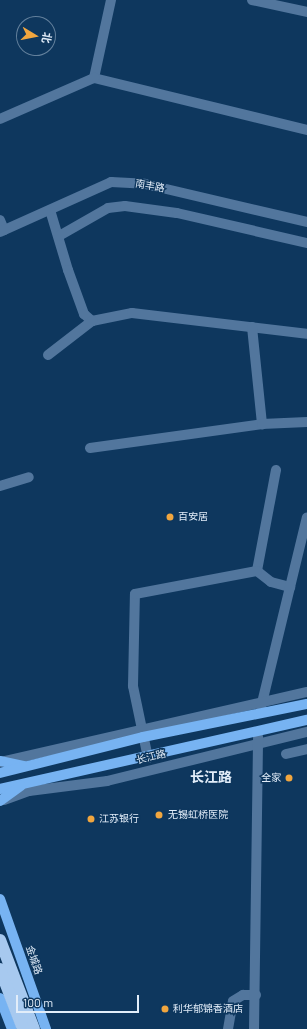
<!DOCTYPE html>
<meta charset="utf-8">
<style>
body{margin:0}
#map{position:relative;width:307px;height:1029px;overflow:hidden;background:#0e375e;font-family:Barlow,"Noto Sans SC",sans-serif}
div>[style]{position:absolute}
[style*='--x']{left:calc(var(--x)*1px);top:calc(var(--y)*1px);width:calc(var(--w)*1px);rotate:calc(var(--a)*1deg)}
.minor>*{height:10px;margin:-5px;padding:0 5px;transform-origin:5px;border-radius:5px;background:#52769d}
.major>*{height:10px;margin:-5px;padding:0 5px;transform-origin:5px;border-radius:5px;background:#77b3f2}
.highway>*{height:12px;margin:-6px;padding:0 6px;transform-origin:6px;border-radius:6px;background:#a7c9ef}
.dots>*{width:11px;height:11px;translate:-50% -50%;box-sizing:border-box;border:2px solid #0e375e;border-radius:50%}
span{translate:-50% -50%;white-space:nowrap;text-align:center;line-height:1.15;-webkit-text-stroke:3px #0e375e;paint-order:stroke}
.street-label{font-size:10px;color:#e2edf9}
.poi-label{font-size:10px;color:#e2edf9}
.left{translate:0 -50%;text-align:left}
.right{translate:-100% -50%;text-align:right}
.district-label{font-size:14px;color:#e2edf9;font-weight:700}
.north{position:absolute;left:16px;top:16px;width:40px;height:40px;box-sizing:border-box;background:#0e375e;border:1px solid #63809c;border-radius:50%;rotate:100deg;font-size:11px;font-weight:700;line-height:16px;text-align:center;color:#e2edf9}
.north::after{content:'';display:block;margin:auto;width:14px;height:18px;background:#f1a63f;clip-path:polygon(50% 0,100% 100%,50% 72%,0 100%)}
.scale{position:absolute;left:16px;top:995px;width:123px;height:18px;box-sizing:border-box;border:2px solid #e2edf9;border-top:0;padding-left:5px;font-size:12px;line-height:14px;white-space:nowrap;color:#e2edf9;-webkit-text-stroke:3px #0e375e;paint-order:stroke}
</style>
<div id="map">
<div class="minor">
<i style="--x:111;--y:0;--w:80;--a:102.3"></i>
<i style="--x:94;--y:78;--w:219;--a:13.7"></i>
<i style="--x:252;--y:0;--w:56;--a:12.3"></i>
<i style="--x:0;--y:119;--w:103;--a:-23.6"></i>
<i style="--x:50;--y:210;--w:63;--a:73.3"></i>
<i style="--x:68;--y:270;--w:47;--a:70"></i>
<i style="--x:84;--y:314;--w:11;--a:41"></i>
<i style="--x:92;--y:321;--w:41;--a:-11.3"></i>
<i style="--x:132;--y:313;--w:176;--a:6.8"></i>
<i style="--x:0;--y:220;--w:11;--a:68"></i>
<i style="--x:0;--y:232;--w:122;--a:-24.2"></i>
<i style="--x:111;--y:182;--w:34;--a:3"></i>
<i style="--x:145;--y:184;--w:166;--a:13.2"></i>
<i style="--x:59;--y:236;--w:56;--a:-29.7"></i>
<i style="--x:108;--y:208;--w:17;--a:-7"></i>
<i style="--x:125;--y:206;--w:52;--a:7.7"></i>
<i style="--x:177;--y:213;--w:133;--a:13"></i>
<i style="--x:252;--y:327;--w:98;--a:84.1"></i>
<i style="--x:48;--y:355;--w:56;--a:-37.7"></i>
<i style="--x:90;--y:448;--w:174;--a:-7.9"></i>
<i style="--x:262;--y:424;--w:45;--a:-2.5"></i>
<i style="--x:276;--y:470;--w:103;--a:100.7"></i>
<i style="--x:257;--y:571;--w:18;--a:38"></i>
<i style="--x:271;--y:582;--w:20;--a:15"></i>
<i style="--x:0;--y:486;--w:30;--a:-17"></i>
<i style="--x:261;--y:707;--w:195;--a:-76.4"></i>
<i style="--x:286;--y:754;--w:22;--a:-13"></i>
<i style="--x:148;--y:758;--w:74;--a:-101.8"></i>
<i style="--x:133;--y:686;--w:92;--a:-88.8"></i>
<i style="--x:135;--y:594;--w:124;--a:-10.7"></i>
<i style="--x:1;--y:762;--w:314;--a:-12.9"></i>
<i style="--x:4;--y:800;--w:27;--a:-20"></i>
<i style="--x:29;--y:791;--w:79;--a:-7.3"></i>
<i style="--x:107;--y:781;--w:206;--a:-13.8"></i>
<i style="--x:228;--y:1029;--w:28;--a:-80"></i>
<i style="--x:233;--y:1001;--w:12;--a:-31"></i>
<i style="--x:243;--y:995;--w:13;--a:0"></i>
<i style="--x:254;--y:1029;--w:292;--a:-89.2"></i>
</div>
<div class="major">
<i style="--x:0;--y:761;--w:25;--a:12"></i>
<i style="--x:0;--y:773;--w:147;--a:-14.1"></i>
<i style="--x:143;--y:737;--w:167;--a:-11.4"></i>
<i style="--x:0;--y:789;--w:315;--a:-12.7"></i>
<i style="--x:0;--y:801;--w:26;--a:-36"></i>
<i style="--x:0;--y:899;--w:138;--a:70.5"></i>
<i style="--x:0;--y:998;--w:33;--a:69"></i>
</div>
<div class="highway">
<i style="--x:0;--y:940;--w:95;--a:69.1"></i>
<i style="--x:0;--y:969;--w:64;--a:69"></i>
</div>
<div class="dots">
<i style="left:170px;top:517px;background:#f1a63f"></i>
<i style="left:289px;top:778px;background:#f1a63f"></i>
<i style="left:159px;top:815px;background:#f1a63f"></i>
<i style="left:91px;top:819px;background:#f1a63f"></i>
<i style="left:165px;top:1009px;background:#f1a63f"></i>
</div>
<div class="street-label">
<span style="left:150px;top:186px;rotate:10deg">南丰路</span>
<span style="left:151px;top:757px;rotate:-14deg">长江路</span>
<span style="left:34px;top:960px;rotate:71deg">金城路</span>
</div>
<div class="poi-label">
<span class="left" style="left:178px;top:517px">百安居</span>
<span class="right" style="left:281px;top:778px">全家</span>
<span class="left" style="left:168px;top:815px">无锡虹桥医院</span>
<span class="left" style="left:99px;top:819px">江苏银行</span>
<span class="left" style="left:173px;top:1009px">利华郁锦香酒店</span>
</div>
<div class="district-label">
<span style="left:211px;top:777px">长江路</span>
</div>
<div class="north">北</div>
<div class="scale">100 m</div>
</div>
